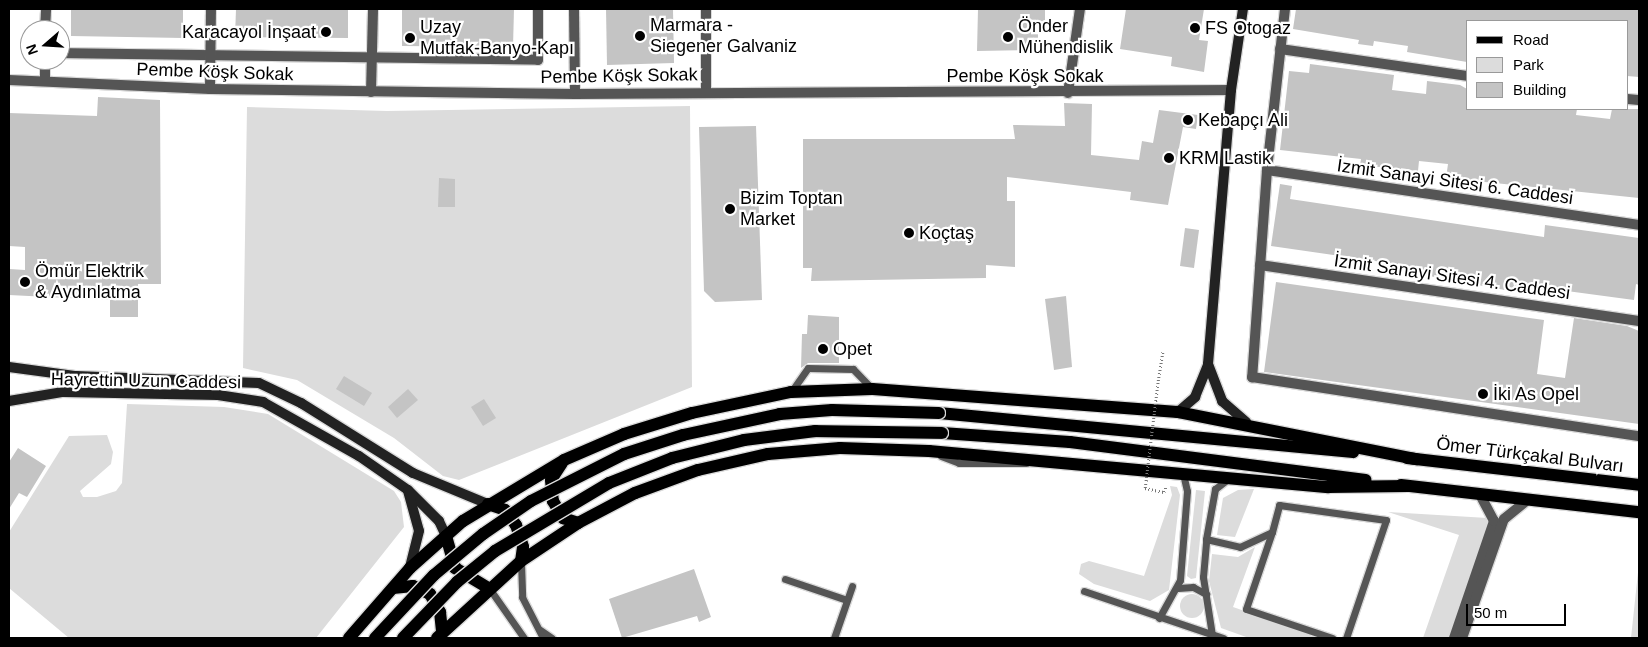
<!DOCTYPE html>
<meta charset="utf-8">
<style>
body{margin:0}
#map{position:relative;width:1648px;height:647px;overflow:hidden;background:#fff;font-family:Helvetica,sans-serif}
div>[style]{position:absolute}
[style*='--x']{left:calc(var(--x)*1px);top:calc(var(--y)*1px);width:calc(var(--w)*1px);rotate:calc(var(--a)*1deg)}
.green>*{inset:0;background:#dcdcdc}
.round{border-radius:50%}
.building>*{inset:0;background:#c4c4c4}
.path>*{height:2.5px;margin-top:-1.25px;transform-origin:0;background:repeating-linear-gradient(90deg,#777 0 1px,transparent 0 3.5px)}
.roads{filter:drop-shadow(1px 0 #dbdbdb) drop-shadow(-1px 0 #dbdbdb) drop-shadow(0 1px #dbdbdb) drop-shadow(0 -1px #dbdbdb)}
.lane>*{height:7px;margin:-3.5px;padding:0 3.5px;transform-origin:3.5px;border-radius:3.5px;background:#555}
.street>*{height:10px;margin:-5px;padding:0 5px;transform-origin:5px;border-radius:5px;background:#555}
.secondary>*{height:10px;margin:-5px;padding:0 5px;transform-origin:5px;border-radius:5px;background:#222}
.primary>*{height:12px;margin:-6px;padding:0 6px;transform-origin:6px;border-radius:6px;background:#000}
.path-bridge>*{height:2.5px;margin-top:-1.25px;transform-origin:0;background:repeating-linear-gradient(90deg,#777 0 1px,transparent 0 3.5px)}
.bridges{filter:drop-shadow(1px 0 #dbdbdb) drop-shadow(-1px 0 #dbdbdb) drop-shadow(0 1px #dbdbdb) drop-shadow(0 -1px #dbdbdb)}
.primary-bridge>*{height:12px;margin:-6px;padding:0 6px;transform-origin:6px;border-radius:6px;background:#000}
.dots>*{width:14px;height:14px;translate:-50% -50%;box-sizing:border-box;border:2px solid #fff;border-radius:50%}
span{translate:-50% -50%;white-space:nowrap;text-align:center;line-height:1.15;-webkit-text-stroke:4.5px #fff;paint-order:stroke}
.poi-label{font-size:18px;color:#000}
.left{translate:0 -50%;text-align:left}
.right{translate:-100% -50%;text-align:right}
.street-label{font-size:18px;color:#000}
.frame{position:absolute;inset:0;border:10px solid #000;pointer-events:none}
.legend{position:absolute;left:1466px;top:20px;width:162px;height:90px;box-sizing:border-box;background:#fff;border:1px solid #999;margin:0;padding:6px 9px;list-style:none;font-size:15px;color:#000}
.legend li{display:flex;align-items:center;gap:10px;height:25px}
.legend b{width:25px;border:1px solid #999}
.north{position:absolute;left:20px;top:20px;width:50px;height:50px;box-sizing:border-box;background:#fff;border:1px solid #999;border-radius:50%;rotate:251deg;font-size:14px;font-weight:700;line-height:20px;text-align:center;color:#000}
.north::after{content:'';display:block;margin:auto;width:18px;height:22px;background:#000;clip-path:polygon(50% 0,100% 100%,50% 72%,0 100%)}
.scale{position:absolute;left:1466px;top:604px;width:100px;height:22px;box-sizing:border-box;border:2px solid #000;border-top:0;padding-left:6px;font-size:15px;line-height:18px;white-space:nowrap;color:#000;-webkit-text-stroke:4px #fff;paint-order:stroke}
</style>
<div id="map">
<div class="green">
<i style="clip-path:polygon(690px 106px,692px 387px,459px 480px,443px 476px,394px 438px,297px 380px,243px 368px,247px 107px,387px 111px)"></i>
<i style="clip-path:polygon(127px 404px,224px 407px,268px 414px,394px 491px,401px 502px,404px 527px,316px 638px,69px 638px,9px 588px,9px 532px,69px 436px,107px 435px,113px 452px,111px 464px,80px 491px,83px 497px,97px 497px,116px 491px,122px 483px)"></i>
<i style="clip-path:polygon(1170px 486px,1177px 487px,1180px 495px,1169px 590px,1150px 601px,1094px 584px,1079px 574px,1081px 564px,1089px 561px,1144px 576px,1172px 495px)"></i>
<i style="clip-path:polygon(1254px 489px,1235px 537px,1217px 535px,1223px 498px,1238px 490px)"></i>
<i style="clip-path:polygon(1196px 490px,1205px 491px,1196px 578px,1191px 579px,1187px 576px)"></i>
<i style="clip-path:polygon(1388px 512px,1504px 519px,1462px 638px,1423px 638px,1459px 535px)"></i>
<i style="clip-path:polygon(1255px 547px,1233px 607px,1323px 638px,1249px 638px,1221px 628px,1209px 581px,1212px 554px,1238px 557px)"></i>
<i style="clip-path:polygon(1639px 563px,1639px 638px,1631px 638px)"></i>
<i class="round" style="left:1180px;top:594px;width:24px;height:24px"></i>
</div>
<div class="building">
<i style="clip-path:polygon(71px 9px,183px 9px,183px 38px,71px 36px)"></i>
<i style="clip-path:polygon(236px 9px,348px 9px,348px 38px,235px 37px)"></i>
<i style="clip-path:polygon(402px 9px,514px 9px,513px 47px,402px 46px)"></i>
<i style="clip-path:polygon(606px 9px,673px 9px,674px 63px,607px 65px)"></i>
<i style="clip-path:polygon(978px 9px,1045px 9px,1045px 24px,1038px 23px,1038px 50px,977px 51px)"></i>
<i style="clip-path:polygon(1126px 9px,1204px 9px,1199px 40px,1208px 41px,1204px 72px,1171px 66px,1172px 57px,1120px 49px)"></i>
<i style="clip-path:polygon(1296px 9px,1639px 9px,1639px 77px,1627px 76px,1627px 21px,1467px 21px,1467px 62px,1407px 52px,1408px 46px,1374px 41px,1373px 46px,1358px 44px,1359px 40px,1293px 29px)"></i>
<i style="clip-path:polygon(1310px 64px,1394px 75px,1392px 90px,1426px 94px,1427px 81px,1460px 85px,1467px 89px,1467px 109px,1577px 109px,1576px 115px,1610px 119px,1612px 109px,1639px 109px,1639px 198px,1446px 178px,1448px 164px,1419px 161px,1418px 171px,1360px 165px,1361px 159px,1280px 150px,1289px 71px,1309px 73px)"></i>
<i style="clip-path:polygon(98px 97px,160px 100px,161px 284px,138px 284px,138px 317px,110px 317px,110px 300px,9px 295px,9px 269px,25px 270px,25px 247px,9px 246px,9px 113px,97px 116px)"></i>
<i style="clip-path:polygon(1064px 103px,1092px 104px,1091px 155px,1139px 160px,1142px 141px,1153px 143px,1159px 110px,1198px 115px,1196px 129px,1183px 127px,1168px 205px,1130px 200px,1131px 192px,1007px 177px,1007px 201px,1015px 201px,1015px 267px,986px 265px,986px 278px,811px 281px,812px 268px,803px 268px,803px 139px,1015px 139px,1013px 125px,1065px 126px)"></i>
<i style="clip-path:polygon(756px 126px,762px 300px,715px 302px,704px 291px,699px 127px)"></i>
<i style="clip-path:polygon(439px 178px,455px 179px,455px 207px,438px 207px)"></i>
<i style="clip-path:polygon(1280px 184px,1292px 186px,1290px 199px,1544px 237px,1545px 225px,1639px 238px,1639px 285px,1636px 284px,1634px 300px,1522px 285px,1521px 293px,1381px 267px,1382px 262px,1271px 246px)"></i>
<i style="clip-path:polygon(1185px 228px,1199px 230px,1194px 268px,1180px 266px)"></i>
<i style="clip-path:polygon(1276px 282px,1544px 320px,1537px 374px,1565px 378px,1574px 318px,1627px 326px,1639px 331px,1639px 424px,1264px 372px)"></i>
<i style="clip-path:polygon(1066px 296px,1072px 367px,1054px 370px,1045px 299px)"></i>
<i style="clip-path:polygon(808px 315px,839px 317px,839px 363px,808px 363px,801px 368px,802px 334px,807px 334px)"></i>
<i style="clip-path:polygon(344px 376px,372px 393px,364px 406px,336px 389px)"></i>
<i style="clip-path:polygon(408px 389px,418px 400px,397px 418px,388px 407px)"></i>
<i style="clip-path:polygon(484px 399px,496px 418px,483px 426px,471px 407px)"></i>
<i style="clip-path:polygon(18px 448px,46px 466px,27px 497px,19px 493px,9px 509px,9px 462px)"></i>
<i style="clip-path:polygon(694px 569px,711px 617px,699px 622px,697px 616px,622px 638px,609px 599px)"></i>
</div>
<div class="path">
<i style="--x:1158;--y:381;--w:30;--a:-81"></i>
<i style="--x:1145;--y:488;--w:19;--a:12"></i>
<i style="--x:1164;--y:492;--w:6;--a:-72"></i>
</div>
<div class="roads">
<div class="lane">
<i style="--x:791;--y:392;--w:29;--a:-55"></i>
<i style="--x:808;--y:368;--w:45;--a:1.3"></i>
<i style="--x:853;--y:369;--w:28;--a:46"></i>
<i style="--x:941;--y:456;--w:19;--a:21"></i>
<i style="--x:959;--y:463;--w:67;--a:0"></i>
<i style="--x:1272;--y:532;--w:81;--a:108.7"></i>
<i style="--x:1246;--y:609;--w:91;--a:18.6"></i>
<i style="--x:1206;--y:539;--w:35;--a:13"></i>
<i style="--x:1240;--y:547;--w:35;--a:-25"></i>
<i style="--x:1272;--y:532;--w:28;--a:-75"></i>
<i style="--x:1279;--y:505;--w:108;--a:8"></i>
<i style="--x:1386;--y:520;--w:125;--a:108.7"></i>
<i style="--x:521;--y:562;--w:35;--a:88"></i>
<i style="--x:522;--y:597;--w:46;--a:62.9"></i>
<i style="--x:785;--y:579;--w:65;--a:18.7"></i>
<i style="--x:489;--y:588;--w:61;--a:55"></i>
<i style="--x:1178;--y:588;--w:15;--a:-4"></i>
<i style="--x:1193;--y:587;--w:15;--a:28"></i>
<i style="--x:1084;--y:591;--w:147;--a:18.7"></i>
<i style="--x:1159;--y:618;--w:43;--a:-61.1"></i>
<i style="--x:1180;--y:580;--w:89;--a:-85.5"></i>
<i style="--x:1187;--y:491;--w:17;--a:-103"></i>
<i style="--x:540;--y:630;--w:14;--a:34"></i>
<i style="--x:1212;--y:635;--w:59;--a:-98.8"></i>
<i style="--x:1203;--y:577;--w:38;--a:-85"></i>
<i style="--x:1206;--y:539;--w:51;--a:-79.8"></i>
<i style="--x:1215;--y:489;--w:16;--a:-38"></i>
<i style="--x:834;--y:638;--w:55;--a:-70.9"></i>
</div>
<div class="street">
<i style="--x:574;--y:9;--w:85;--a:89.3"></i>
<i style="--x:706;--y:9;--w:82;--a:90"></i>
<i style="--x:1285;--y:9;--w:162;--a:96.4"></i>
<i style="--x:1267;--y:170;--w:208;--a:94.1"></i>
<i style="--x:1252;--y:377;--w:391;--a:8.7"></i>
<i style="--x:45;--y:30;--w:21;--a:-87"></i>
<i style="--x:1280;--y:49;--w:189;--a:8.2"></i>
<i style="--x:60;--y:53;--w:478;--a:0.8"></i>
<i style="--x:538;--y:60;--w:51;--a:-90"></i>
<i style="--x:9;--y:80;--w:201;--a:2.6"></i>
<i style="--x:210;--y:89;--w:365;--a:0.8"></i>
<i style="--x:575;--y:94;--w:656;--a:-0.35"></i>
<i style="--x:45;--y:81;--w:21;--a:-90"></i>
<i style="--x:210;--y:89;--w:80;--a:-89.3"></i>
<i style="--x:371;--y:92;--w:83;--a:-88.6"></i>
<i style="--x:1068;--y:93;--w:85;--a:-81.9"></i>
<i style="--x:1627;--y:99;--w:12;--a:5"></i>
<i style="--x:1267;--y:170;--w:376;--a:8.4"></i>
<i style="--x:1260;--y:265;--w:383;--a:8.4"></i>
<i style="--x:1454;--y:638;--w:124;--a:-71.1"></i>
<i style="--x:1494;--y:521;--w:30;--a:-118"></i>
<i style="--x:1462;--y:638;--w:126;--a:-70.6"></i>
<i style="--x:1504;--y:519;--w:28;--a:-39"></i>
</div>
<div class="secondary">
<i style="--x:1208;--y:364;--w:40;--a:69"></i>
<i style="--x:1222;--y:401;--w:32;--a:41"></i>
<i style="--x:9;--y:367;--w:68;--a:7.7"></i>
<i style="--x:76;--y:376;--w:183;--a:2.2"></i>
<i style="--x:259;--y:383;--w:47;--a:25.5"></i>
<i style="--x:301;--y:403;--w:132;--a:32"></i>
<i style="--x:413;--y:473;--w:81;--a:22.5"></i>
<i style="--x:9;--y:401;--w:55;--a:-9.5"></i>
<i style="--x:63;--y:392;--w:155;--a:1.1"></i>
<i style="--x:218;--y:395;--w:46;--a:8.8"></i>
<i style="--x:263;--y:402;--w:110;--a:29.4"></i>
<i style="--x:359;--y:456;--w:60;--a:34.8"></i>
<i style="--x:408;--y:490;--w:44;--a:45"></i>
<i style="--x:439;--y:521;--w:17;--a:65"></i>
<i style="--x:1178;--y:412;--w:23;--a:-41"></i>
<i style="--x:1195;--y:397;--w:35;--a:-68"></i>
<i style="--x:1208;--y:364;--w:275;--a:-85.2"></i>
<i style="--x:1231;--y:90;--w:82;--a:-81.6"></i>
<i style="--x:408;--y:491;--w:41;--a:74.6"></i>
<i style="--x:419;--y:531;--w:38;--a:104"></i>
</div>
<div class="primary">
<i style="--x:939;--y:413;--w:416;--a:5.4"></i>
<i style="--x:942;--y:433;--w:128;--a:4"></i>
<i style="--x:1070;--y:442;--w:298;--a:7.3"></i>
<i style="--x:1407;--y:458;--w:234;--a:6.6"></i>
<i style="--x:562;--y:463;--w:20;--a:123"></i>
<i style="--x:551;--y:480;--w:21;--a:85"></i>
<i style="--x:553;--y:501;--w:20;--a:60"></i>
<i style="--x:563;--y:518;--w:16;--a:18"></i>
<i style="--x:1401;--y:485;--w:240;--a:6.5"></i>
<i style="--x:488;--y:504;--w:18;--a:19"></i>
<i style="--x:505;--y:510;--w:19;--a:54"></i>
<i style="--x:516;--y:525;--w:23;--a:72"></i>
<i style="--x:523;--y:547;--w:14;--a:98"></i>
<i style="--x:446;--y:536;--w:33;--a:74"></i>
<i style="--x:455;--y:568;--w:39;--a:31"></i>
<i style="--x:393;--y:588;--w:20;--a:-6"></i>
<i style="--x:413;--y:586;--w:19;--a:25"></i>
<i style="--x:430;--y:594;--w:21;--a:61"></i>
<i style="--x:440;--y:612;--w:20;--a:84"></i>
<i style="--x:349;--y:638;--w:93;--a:-48.9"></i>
<i style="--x:410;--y:568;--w:71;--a:-41.6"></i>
<i style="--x:463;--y:521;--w:118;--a:-31.1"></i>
<i style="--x:564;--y:460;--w:65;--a:-23.4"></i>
<i style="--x:624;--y:434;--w:71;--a:-17.2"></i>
<i style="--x:692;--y:413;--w:101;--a:-12"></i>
<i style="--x:791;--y:392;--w:81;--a:-2.1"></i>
<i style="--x:872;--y:389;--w:307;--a:4.3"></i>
<i style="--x:1178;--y:412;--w:243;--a:11.2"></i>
<i style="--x:437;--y:638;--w:114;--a:-42.5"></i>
<i style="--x:521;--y:561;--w:69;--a:-33.7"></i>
<i style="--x:578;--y:523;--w:64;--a:-27.8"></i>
<i style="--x:635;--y:493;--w:67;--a:-20.1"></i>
<i style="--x:698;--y:470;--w:72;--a:-12.9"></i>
<i style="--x:768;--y:454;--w:72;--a:-4.8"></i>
<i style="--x:840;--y:448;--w:89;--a:1.9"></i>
<i style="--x:929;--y:451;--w:401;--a:5.2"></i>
<i style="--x:1328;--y:487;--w:80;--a:-0.7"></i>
</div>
</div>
<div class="path-bridge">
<i style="--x:1145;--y:488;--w:108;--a:-83.1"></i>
</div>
<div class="bridges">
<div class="primary-bridge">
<i style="--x:375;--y:638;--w:86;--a:-46.9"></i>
<i style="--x:434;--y:575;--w:64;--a:-39.9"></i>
<i style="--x:483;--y:534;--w:58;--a:-34.5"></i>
<i style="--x:531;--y:501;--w:104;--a:-26.8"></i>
<i style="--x:624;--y:454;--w:62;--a:-17.9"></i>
<i style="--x:683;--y:435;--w:99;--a:-12.2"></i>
<i style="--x:780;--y:414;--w:52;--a:-4.4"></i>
<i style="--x:832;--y:410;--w:107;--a:1.6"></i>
<i style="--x:403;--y:638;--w:78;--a:-46"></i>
<i style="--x:457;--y:582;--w:49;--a:-39.2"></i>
<i style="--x:495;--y:551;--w:133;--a:-30.8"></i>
<i style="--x:609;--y:483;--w:68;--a:-21.6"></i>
<i style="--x:672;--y:458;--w:74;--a:-14"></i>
<i style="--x:744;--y:440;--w:72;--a:-7.2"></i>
<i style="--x:815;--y:431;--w:127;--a:0.9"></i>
</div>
</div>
<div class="dots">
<i style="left:1195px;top:28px;background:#000"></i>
<i style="left:326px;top:32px;background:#000"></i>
<i style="left:640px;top:36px;background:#000"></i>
<i style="left:1008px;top:37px;background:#000"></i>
<i style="left:410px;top:38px;background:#000"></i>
<i style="left:1188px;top:120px;background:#000"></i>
<i style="left:1169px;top:158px;background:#000"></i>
<i style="left:730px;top:209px;background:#000"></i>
<i style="left:909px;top:233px;background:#000"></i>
<i style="left:25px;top:282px;background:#000"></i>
<i style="left:823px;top:349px;background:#000"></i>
<i style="left:1483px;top:394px;background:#000"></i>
</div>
<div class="poi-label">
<span class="left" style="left:650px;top:36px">Marmara -<br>Siegener Galvaniz</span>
<span class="left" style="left:1018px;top:37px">Önder<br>Mühendislik</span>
<span class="left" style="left:420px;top:38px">Uzay<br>Mutfak-Banyo-Kapı</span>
<span class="left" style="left:1205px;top:28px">FS Otogaz</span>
<span class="right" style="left:316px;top:32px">Karacayol İnşaat</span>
<span class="left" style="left:1198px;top:120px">Kebapçı Ali</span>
<span class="left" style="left:1179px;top:158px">KRM Lastik</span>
<span class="left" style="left:740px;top:209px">Bizim Toptan<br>Market</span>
<span class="left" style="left:919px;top:233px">Koçtaş</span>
<span class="left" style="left:35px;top:282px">Ömür Elektrik<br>&amp; Aydınlatma</span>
<span class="left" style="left:833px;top:349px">Opet</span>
<span class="left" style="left:1493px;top:394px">İki As Opel</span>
</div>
<div class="street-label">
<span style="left:215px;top:72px;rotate:2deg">Pembe Köşk Sokak</span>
<span style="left:619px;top:76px;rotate:-1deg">Pembe Köşk Sokak</span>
<span style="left:1025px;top:76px">Pembe Köşk Sokak</span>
<span style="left:1455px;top:182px;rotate:8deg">İzmit Sanayi Sitesi 6. Caddesi</span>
<span style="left:1452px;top:277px;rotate:8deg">İzmit Sanayi Sitesi 4. Caddesi</span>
<span style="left:146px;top:381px;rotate:1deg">Hayrettin Uzun Caddesi</span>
<span style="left:1530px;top:455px;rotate:7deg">Ömer Türkçakal Bulvarı</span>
</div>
<div class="frame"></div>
<ul class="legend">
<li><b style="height:6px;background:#000"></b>Road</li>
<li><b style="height:14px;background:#dcdcdc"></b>Park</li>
<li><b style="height:14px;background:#c4c4c4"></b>Building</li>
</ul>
<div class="north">N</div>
<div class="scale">50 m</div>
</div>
